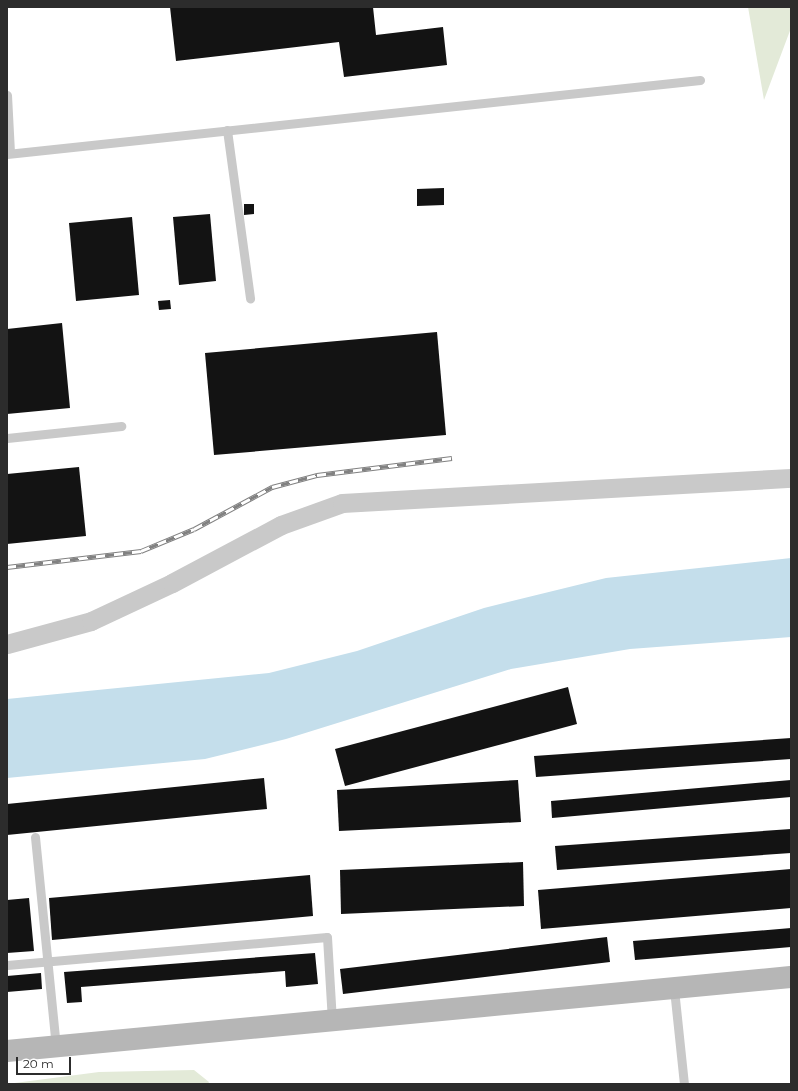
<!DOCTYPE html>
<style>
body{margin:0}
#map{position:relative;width:798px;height:1091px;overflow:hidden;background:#fff;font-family:Montserrat,sans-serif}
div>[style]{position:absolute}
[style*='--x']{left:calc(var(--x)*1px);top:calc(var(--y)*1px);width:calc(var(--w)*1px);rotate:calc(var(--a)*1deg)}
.green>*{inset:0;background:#e3ead8}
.water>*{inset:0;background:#c4deeb}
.building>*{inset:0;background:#131313}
.lane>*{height:9px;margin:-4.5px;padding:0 4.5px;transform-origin:4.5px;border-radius:4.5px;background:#c9c9c9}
.street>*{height:19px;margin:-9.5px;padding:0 9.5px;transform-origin:9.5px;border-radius:9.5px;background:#c9c9c9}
.secondary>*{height:22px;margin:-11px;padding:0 11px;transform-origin:11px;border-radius:11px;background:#b6b6b6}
.rail>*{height:4.5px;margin-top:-2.25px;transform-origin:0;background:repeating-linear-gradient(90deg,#fff 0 9px,#818181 0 18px);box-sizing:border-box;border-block:1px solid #818181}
span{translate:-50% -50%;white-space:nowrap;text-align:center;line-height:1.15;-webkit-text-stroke:4px #fff;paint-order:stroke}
.frame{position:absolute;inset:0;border:8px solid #2c2c2c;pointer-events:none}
.scale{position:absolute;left:16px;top:1057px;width:55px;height:18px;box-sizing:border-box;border:2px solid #2c2c2c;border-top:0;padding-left:5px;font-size:12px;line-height:14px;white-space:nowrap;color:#2c2c2c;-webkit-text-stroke:3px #fff;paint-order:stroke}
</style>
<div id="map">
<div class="green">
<i style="clip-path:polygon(748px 7px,791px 7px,791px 28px,764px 100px)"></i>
<i style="clip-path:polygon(194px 1070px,209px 1082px,208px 1084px,7px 1084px,99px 1072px)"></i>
</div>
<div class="water">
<i style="clip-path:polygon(791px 558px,791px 637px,630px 649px,511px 669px,286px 739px,205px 759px,7px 778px,7px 699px,269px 673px,357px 651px,484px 608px,606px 578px)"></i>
</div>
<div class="building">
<i style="clip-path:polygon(170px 7px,373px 7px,376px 35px,443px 27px,447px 65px,344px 77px,339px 42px,176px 61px)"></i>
<i style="clip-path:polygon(444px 188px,444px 205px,417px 206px,417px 189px)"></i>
<i style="clip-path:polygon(244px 204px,254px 204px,254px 214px,244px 215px)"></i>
<i style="clip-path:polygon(210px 214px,216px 281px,179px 285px,173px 217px)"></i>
<i style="clip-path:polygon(132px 217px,139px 295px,76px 301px,69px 223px)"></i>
<i style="clip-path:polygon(170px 300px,171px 309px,159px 310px,158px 301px)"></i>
<i style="clip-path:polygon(62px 323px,70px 408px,7px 414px,7px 329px)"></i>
<i style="clip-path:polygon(437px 332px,446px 435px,214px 455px,205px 353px)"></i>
<i style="clip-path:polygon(79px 467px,86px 536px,7px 544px,7px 474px)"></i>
<i style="clip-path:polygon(568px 687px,577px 724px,345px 786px,335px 749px)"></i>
<i style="clip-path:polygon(791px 738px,791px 759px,536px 777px,534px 756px)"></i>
<i style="clip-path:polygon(264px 778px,267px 809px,7px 835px,7px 804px)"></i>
<i style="clip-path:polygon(518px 780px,521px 822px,339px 831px,337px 790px)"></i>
<i style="clip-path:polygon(791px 780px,791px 797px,552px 818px,551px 801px)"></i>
<i style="clip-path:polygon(791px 829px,791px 853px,557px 870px,555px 846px)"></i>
<i style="clip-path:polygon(523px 862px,524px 906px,341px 914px,340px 870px)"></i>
<i style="clip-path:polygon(791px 869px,791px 908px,541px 929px,538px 890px)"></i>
<i style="clip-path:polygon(310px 875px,313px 916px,52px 940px,49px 898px)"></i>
<i style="clip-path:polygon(29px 898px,34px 951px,7px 953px,7px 900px)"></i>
<i style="clip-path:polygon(791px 928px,791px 947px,635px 960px,633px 941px)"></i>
<i style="clip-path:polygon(607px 937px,610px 962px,343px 994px,340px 969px)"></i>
<i style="clip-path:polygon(315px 953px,318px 984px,286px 987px,285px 971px,81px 987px,82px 1002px,67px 1003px,64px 972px)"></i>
<i style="clip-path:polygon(41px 973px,42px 989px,7px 992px,7px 976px)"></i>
</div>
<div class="lane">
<i style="--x:7;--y:95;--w:58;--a:87"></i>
<i style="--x:227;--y:130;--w:170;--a:82.2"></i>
<i style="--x:7;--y:154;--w:697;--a:-6.1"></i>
<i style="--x:7;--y:438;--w:115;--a:-6"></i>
<i style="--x:35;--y:837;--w:210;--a:84.3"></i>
<i style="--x:7;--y:965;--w:321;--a:-5"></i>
<i style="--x:327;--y:937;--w:84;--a:86.6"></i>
<i style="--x:674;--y:989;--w:96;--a:84"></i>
</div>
<div class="street">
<i style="--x:7;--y:644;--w:87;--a:-15.3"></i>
<i style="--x:91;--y:621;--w:89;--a:-25.1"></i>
<i style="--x:172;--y:583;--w:123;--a:-28"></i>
<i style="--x:281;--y:525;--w:65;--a:-19.8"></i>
<i style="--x:342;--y:503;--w:450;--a:-3.2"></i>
</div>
<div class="secondary">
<i style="--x:7;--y:1051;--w:787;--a:-5.39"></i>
</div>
<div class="rail">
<i style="--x:7;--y:567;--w:135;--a:-6.8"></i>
<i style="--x:141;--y:551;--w:57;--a:-22.5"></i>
<i style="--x:194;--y:529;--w:89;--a:-28.3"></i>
<i style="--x:272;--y:487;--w:47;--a:-14.9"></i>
<i style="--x:317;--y:475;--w:136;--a:-7.2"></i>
</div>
<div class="frame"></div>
<div class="scale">20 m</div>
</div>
